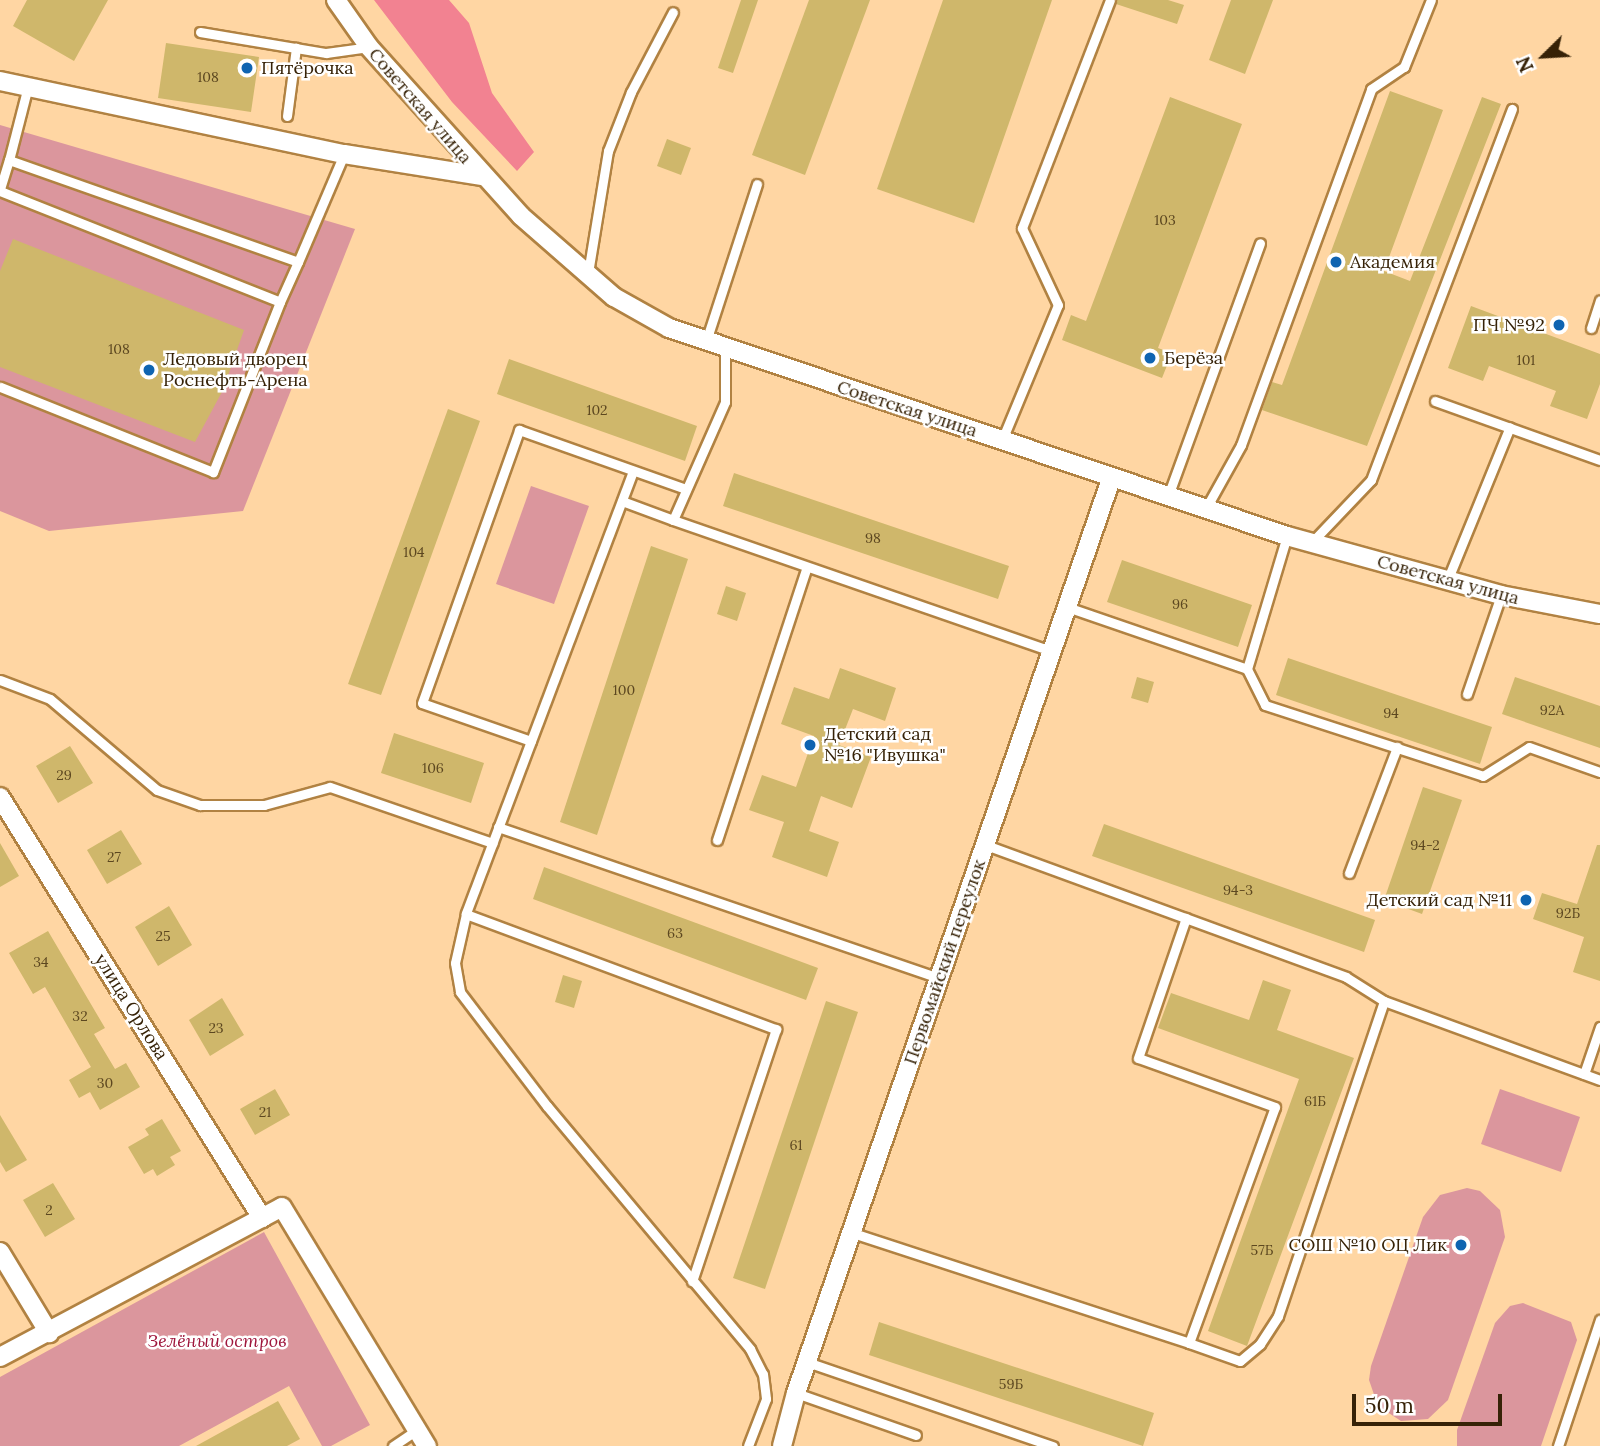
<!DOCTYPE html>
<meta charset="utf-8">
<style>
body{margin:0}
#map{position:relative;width:1600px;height:1446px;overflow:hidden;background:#ffd6a3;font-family:Lora,serif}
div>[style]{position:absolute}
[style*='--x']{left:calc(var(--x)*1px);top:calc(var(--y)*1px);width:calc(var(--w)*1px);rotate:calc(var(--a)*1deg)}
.green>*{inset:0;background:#db969d}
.forest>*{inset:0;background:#f28291}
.building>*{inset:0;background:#cfb76b}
.roads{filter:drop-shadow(2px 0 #b18242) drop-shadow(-2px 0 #b18242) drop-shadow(0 2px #b18242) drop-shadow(0 -2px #b18242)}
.lane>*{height:9px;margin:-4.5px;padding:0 4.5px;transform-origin:4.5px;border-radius:4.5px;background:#fff}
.street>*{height:18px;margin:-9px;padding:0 9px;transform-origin:9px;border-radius:9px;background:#fff}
.dots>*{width:19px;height:19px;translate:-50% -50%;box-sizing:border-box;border:4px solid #fff;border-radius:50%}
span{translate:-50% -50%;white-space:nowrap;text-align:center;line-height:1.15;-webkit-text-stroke:5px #fff;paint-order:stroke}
.number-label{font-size:14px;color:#5c4720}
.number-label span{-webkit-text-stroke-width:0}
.poi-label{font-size:18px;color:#362207}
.left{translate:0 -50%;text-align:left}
.right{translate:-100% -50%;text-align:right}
.street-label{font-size:18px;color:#362207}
.park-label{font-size:18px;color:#9f173d;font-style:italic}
.north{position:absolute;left:1509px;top:21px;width:70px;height:70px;-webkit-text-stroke:5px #fff;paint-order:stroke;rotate:246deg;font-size:19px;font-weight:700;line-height:28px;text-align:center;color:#362207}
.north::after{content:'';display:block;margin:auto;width:24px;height:32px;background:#362207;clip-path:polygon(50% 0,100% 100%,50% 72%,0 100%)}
.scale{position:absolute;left:1352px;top:1394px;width:150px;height:32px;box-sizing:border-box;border:4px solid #362207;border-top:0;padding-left:9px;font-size:21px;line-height:24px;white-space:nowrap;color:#362207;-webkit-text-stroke:5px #fff;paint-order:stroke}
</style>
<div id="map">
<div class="green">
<i style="clip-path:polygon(0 125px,355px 229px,243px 511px,49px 531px,0 511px)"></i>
<i style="clip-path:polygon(531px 486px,589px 506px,554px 604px,496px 584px)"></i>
<i style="clip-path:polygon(1500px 1089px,1580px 1117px,1561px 1172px,1481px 1144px)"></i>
<i style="clip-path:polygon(1467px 1188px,1480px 1191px,1500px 1210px,1505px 1237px,1448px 1400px,1428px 1419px,1401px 1421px,1378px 1406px,1369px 1380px,1371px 1366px,1423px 1217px,1440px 1195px)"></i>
<i style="clip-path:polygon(264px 1232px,370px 1425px,331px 1446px,322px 1446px,289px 1386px,179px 1446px,0 1446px,0 1377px)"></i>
<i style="clip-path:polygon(1523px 1303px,1571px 1322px,1577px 1340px,1541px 1446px,1457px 1446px,1457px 1430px,1495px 1323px,1510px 1306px)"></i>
</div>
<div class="forest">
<i style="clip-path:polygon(374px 0,449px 0,469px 23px,492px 93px,534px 152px,517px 171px,452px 102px)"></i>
</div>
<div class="building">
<i style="clip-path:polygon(27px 0,108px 0,74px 61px,13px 26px)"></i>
<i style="clip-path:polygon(741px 0,758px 0,733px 73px,718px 68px)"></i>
<i style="clip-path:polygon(809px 0,870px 0,805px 175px,752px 155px)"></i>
<i style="clip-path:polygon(943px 0,1052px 0,974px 223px,877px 189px)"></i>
<i style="clip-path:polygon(1117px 0,1168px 0,1184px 5px,1177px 24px,1116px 4px)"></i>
<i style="clip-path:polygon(1231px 0,1273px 0,1245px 74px,1209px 60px)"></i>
<i style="clip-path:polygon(166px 43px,259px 57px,251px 112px,158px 98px)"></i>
<i style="clip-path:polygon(1390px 91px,1443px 110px,1384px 271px,1410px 281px,1482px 97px,1501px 104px,1367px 446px,1262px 410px,1272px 382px,1282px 385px)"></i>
<i style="clip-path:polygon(1170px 97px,1242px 124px,1158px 348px,1172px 353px,1162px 378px,1062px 340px,1071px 315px,1086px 321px)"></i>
<i style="clip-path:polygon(667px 139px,691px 148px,681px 175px,657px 166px)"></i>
<i style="clip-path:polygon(13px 239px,244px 330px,223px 390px,195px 442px,0 367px,0 271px)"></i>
<i style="clip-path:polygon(1471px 306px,1600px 354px,1600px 384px,1587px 419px,1550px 406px,1556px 391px,1489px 366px,1483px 381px,1448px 368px)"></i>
<i style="clip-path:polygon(509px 359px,697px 426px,685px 461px,497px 394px)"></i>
<i style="clip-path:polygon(448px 409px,480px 421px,381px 695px,348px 684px)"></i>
<i style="clip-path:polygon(734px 473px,1009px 566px,998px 599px,723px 506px)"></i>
<i style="clip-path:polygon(651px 546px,688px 559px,597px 835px,560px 822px)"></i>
<i style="clip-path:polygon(1122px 560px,1252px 605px,1238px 647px,1107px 602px)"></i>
<i style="clip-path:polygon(726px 586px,746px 593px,737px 621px,717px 614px)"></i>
<i style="clip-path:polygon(1288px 658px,1492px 727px,1480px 764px,1276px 695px)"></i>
<i style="clip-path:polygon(840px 668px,896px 688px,885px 721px,853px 709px,839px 745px,871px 757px,852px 808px,821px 796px,809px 831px,839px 842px,827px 877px,772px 857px,784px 822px,749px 810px,762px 775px,796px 787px,814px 736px,781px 724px,794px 687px,829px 699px)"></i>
<i style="clip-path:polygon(1137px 677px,1154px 682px,1148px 703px,1131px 698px)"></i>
<i style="clip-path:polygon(1515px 677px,1600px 706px,1600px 748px,1502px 714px)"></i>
<i style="clip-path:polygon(394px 733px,484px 763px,471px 803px,381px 773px)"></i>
<i style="clip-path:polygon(70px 746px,93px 783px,58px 803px,36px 766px)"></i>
<i style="clip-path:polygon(1423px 787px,1462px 800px,1422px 914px,1384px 900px)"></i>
<i style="clip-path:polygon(1104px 824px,1375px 920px,1364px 952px,1092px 856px)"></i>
<i style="clip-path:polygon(121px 830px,142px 864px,107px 884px,87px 850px)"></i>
<i style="clip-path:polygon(0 843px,19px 876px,0 887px)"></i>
<i style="clip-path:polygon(1597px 845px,1600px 845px,1600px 981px,1573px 972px,1584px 937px,1533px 919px,1542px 893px,1577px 904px)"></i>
<i style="clip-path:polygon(544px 867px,818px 968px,806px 1000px,533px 899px)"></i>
<i style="clip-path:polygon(169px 906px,192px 945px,158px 966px,135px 927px)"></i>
<i style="clip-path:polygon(48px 931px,105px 1028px,94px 1034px,115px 1069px,126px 1063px,140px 1087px,100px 1110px,90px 1092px,79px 1098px,69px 1080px,91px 1067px,45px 987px,33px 994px,9px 953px)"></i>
<i style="clip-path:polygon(563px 975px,582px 981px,574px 1008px,555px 1002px)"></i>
<i style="clip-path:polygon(1263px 980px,1291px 990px,1277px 1030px,1354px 1058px,1247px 1346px,1208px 1331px,1299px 1079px,1158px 1028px,1171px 993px,1249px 1020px)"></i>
<i style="clip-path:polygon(222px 998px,244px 1035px,210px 1056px,189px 1020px)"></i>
<i style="clip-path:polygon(826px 1001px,858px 1012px,765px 1289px,733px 1278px)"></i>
<i style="clip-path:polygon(275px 1089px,290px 1115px,255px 1135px,240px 1109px)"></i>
<i style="clip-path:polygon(0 1115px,27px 1160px,6px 1172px,0 1162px)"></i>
<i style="clip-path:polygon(162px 1119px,181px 1151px,170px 1157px,175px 1165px,157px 1176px,153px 1169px,144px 1174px,128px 1147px,149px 1135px,145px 1129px)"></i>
<i style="clip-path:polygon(53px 1183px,75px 1219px,45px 1237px,23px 1200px)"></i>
<i style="clip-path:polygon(879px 1322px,1154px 1413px,1143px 1446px,869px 1355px)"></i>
<i style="clip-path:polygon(278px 1401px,300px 1439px,287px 1446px,196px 1446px)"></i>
</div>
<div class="roads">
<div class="lane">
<i style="--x:200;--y:32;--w:128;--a:9.5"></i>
<i style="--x:326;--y:53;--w:43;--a:-7.9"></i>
<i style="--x:27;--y:90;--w:72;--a:104.4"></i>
<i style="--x:9;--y:160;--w:306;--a:19.4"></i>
<i style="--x:298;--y:262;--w:117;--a:-66.9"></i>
<i style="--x:287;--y:116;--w:69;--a:-82.5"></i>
<i style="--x:0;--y:189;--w:30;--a:-73"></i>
<i style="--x:0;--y:191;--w:301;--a:21.6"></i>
<i style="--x:280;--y:302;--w:183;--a:111.5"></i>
<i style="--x:213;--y:472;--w:229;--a:-158.2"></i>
<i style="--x:588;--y:273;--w:124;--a:-80.7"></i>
<i style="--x:608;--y:151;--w:63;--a:-68.7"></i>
<i style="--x:631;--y:92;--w:90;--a:-62.3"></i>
<i style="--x:280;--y:302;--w:44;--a:-65.8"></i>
<i style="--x:1591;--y:328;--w:29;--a:-72"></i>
<i style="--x:706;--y:341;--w:165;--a:-72"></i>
<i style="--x:1435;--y:401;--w:175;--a:19.7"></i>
<i style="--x:1002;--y:440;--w:146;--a:-67.5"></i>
<i style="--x:1058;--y:305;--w:85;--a:-115.1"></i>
<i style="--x:1022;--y:228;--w:244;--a:-68.9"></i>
<i style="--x:633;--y:471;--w:473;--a:110.7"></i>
<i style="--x:466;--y:914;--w:331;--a:20.4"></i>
<i style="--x:776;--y:1029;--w:266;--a:108.4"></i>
<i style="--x:1168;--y:496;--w:269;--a:-70"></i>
<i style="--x:622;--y:501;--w:54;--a:20.4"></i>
<i style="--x:673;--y:520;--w:129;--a:-66.2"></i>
<i style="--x:725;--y:402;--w:53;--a:-90"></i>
<i style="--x:1206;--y:508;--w:72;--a:-60.9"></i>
<i style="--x:1241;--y:445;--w:379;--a:-69.9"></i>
<i style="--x:1371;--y:89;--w:40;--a:-34"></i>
<i style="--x:1404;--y:67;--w:72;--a:-68.1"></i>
<i style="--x:673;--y:520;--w:401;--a:19.1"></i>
<i style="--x:1311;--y:543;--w:87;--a:-46.4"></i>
<i style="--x:1371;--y:480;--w:397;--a:-69.2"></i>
<i style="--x:1447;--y:581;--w:166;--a:-67.8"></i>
<i style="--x:1067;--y:607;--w:190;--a:19"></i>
<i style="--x:1247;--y:669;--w:40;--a:63.4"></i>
<i style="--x:1265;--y:705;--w:229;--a:18"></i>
<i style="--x:1483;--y:776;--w:54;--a:-32.2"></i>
<i style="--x:1529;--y:747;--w:75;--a:19.4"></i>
<i style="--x:1247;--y:669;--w:139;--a:-73.3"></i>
<i style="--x:0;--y:680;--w:53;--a:20.8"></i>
<i style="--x:50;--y:699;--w:140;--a:40.4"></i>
<i style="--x:157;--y:790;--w:46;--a:19.2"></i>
<i style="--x:200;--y:805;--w:64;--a:0"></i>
<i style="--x:264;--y:805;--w:68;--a:-15.3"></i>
<i style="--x:330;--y:787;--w:172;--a:19"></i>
<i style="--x:1467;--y:694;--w:105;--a:-71"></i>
<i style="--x:531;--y:741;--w:115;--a:-160.8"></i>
<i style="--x:422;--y:703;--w:290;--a:-70.4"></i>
<i style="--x:519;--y:430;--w:177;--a:19.5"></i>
<i style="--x:498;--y:827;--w:466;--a:18.9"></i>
<i style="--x:717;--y:840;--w:287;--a:-71.8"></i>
<i style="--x:986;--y:845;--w:383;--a:20.1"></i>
<i style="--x:1346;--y:977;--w:45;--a:32.3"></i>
<i style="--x:1384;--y:1001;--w:230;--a:20.1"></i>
<i style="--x:1349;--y:873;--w:135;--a:-69.1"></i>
<i style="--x:466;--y:914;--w:50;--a:102.7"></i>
<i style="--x:455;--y:963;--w:29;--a:80"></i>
<i style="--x:460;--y:992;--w:143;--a:52.7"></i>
<i style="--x:547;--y:1106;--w:317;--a:50.1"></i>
<i style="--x:750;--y:1349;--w:28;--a:63"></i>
<i style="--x:763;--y:1374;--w:25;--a:83"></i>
<i style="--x:766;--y:1399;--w:50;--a:111"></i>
<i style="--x:1584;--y:1074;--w:50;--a:-71.2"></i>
<i style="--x:853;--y:1233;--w:354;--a:18.1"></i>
<i style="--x:1189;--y:1343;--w:251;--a:-70"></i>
<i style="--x:1275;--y:1107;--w:145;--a:-160.3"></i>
<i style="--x:1138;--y:1058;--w:148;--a:-71.1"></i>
<i style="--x:1189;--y:1343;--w:54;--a:19.4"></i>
<i style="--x:1240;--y:1361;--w:26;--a:-40"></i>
<i style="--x:1260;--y:1344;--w:33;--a:-57"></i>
<i style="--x:1278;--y:1316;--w:332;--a:-71.4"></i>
<i style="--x:807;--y:1362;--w:260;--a:18.9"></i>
<i style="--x:796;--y:1393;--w:127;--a:19.3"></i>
<i style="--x:393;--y:1446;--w:29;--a:-34"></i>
<i style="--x:1558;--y:1446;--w:133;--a:-71.6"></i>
</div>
<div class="street">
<i style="--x:336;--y:0;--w:57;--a:54.9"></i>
<i style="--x:369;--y:47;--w:227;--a:48"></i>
<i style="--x:521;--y:216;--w:123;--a:41.1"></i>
<i style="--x:614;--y:297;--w:63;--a:29.4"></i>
<i style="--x:669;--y:328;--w:652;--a:18.6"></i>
<i style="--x:1287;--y:536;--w:222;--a:15.4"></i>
<i style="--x:1501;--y:595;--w:101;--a:10.9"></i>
<i style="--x:0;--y:81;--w:352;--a:12"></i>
<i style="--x:344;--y:154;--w:140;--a:9.1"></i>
<i style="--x:0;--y:797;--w:496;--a:58.1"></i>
<i style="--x:0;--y:1252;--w:95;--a:58.8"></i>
<i style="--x:0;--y:1357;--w:319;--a:-28"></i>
<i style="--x:282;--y:1207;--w:280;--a:58.8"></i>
<i style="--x:782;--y:1446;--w:55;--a:-75.2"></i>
<i style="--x:796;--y:1393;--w:967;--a:-70.98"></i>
</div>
</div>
<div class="dots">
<i style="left:247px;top:68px;background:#0f64b1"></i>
<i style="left:1336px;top:262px;background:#0f64b1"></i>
<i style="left:1559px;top:325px;background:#0f64b1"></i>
<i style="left:1150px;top:358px;background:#0f64b1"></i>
<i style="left:149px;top:370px;background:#0f64b1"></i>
<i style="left:810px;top:745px;background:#0f64b1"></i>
<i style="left:1526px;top:900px;background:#0f64b1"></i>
<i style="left:1461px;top:1245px;background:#0f64b1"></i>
</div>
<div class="number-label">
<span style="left:208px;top:77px">108</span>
<span style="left:1165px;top:220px">103</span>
<span style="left:119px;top:349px">108</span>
<span style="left:1526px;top:360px">101</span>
<span style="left:597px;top:410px">102</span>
<span style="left:873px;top:538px">98</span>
<span style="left:414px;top:552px">104</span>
<span style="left:1180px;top:604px">96</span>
<span style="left:624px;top:690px">100</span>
<span style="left:1552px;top:710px">92А</span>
<span style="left:1391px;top:713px">94</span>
<span style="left:433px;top:768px">106</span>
<span style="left:64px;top:775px">29</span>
<span style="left:1425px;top:845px">94-2</span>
<span style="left:114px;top:857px">27</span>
<span style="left:1238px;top:890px">94-3</span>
<span style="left:1568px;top:913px">92Б</span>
<span style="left:675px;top:933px">63</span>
<span style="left:163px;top:936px">25</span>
<span style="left:41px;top:962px">34</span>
<span style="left:80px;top:1016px">32</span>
<span style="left:216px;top:1028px">23</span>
<span style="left:105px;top:1083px">30</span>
<span style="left:1315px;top:1101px">61Б</span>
<span style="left:265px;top:1112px">21</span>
<span style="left:796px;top:1145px">61</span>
<span style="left:49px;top:1210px">2</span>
<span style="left:1262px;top:1250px">57Б</span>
<span style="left:1011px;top:1384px">59Б</span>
</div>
<div class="poi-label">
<span class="left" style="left:261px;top:68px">Пятёрочка</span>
<span class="left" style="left:1350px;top:262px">Академия</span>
<span class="right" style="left:1545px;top:325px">ПЧ №92</span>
<span class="left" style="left:1164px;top:358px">Берёза</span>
<span class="left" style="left:163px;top:370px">Ледовый дворец<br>Роснефть-Арена</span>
<span class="left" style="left:824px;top:745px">Детский сад<br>№16 "Ивушка"</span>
<span class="right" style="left:1512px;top:900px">Детский сад №11</span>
<span class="right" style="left:1447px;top:1245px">СОШ №10 ОЦ Лик</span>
</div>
<div class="street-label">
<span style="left:420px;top:106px;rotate:49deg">Советская улица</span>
<span style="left:907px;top:409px;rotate:18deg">Советская улица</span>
<span style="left:1448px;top:580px;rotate:15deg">Советская улица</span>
<span style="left:945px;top:962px;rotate:-71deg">Первомайский переулок</span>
<span style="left:131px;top:1007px;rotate:58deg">улица Орлова</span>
</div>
<div class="park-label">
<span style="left:217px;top:1341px">Зелёный остров</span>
</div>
<div class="north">N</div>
<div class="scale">50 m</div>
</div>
